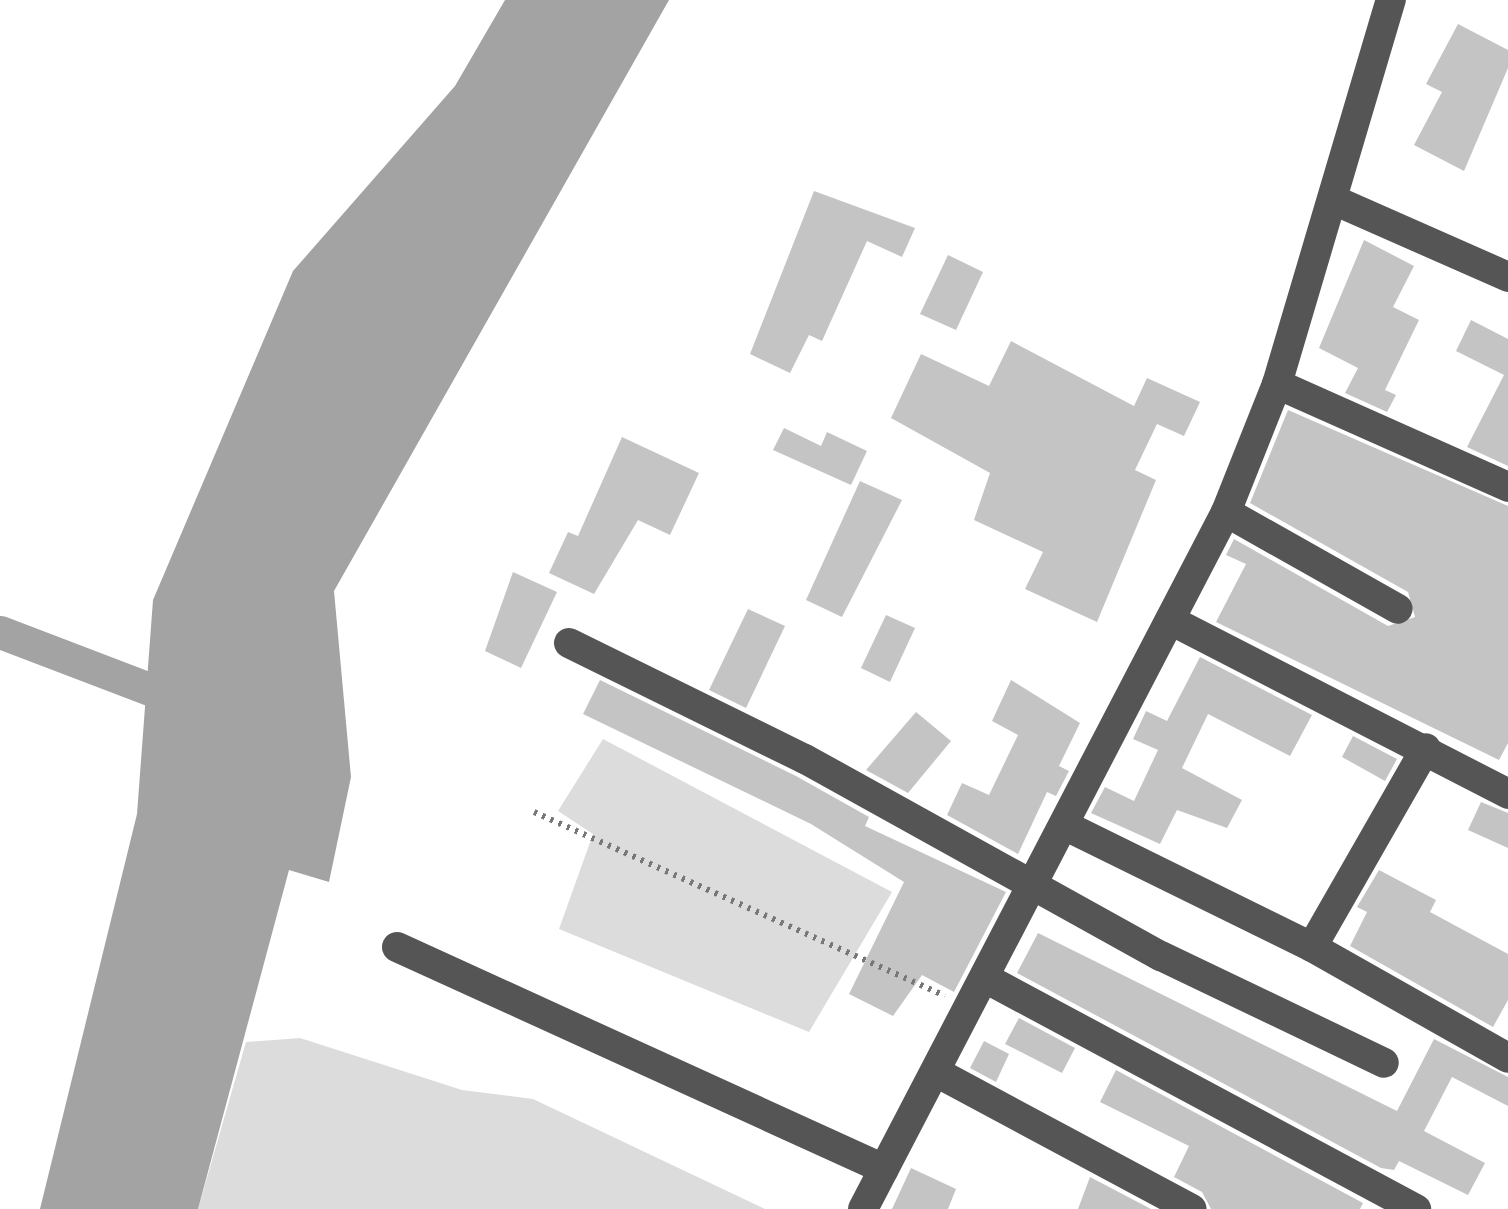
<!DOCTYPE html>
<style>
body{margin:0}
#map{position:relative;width:1508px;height:1209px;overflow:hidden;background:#fff;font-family:Signika,sans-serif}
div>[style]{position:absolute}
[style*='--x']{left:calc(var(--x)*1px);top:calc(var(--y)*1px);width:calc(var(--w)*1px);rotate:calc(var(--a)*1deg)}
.green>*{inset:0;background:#dcdcdc}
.water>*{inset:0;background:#a3a3a3}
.canal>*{height:33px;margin:-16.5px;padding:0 16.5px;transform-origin:16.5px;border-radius:16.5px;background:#a3a3a3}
.building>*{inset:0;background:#c4c4c4}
.path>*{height:6px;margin-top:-3px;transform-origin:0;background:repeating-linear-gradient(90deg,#777 0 3px,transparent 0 9px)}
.minor>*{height:30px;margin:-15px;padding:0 15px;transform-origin:15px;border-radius:15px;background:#555}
span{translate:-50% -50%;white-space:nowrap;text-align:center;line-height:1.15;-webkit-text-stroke:10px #fff;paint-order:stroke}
</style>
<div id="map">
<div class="green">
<i style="clip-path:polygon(603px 739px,892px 892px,809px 1032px,559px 929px,593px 834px,558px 811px)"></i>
<i style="clip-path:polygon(300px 1038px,462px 1090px,533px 1099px,765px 1209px,198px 1209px,246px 1042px)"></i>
</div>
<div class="water">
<i style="clip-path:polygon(505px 0,669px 0,334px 591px,351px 777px,329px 882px,289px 870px,198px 1209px,40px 1209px,137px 814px,153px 600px,293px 271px,455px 86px)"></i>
</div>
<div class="canal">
<i style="--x:0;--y:632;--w:196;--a:20.9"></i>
</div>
<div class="building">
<i style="clip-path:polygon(1458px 24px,1508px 50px,1508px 68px,1464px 171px,1414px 145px,1442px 92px,1426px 84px)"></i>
<i style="clip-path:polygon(814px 191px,915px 228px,902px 257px,867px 241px,822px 341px,809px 335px,790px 373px,750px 354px)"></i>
<i style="clip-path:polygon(1364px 240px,1414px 266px,1393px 307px,1419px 320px,1385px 390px,1396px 395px,1387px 412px,1345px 393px,1358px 368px,1319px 348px)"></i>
<i style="clip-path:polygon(948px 255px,983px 272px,956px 330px,920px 314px)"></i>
<i style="clip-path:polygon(1471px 320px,1508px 339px,1508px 466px,1467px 447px,1504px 375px,1456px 351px)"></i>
<i style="clip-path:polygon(1011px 341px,1134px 406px,1147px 378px,1200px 402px,1184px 436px,1157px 424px,1135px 470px,1156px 480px,1097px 622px,1025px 589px,1043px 552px,974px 520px,990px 473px,891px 418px,921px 354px,989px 386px)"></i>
<i style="clip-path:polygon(1288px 410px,1508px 506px,1508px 743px,1499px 760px,1216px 622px,1246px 564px,1226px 555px,1234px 539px,1388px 626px,1415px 617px,1408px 592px,1250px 503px)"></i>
<i style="clip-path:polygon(784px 428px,821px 446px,827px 432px,867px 451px,851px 485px,773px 450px)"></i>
<i style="clip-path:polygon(622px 437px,699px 473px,670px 535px,638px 520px,594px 594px,549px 573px,568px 532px,578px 536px)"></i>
<i style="clip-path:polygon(860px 481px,902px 500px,842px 617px,806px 600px)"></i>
<i style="clip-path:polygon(513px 572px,557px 592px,521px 668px,485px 651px)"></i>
<i style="clip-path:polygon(748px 609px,785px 626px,746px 708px,709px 690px)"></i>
<i style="clip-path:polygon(886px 615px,915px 628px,890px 682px,861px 668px)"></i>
<i style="clip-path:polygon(1200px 657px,1312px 715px,1290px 756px,1208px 714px,1182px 768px,1242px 800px,1227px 828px,1177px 810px,1160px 844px,1091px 813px,1105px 787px,1134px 801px,1158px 750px,1133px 739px,1146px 711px,1167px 721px)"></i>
<i style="clip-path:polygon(600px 680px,796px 776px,869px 817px,865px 826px,1006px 892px,954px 992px,922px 975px,893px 1016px,849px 994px,904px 882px,811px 824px,583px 714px)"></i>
<i style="clip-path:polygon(1011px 680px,1080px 723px,1059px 766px,1069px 771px,1056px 796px,1047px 792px,1018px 854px,947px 815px,962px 783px,989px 795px,1018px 735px,992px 721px)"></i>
<i style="clip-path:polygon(916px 712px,951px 741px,908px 793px,866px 770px)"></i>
<i style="clip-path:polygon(1353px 736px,1397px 759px,1385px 781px,1342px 757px)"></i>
<i style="clip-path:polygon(1481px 802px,1508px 813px,1508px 848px,1468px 830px)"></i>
<i style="clip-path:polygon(1379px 870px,1436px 900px,1430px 912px,1508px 954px,1508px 1000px,1493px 1027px,1350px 946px,1367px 912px,1357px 907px)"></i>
<i style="clip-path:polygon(1038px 933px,1397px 1111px,1434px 1039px,1508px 1077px,1508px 1106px,1452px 1077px,1424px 1131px,1485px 1163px,1468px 1195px,1399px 1161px,1394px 1170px,1381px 1168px,1017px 973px)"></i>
<i style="clip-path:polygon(1019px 1018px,1075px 1048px,1062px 1073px,1005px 1044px)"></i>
<i style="clip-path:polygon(984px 1041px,1009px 1054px,996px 1082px,970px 1068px)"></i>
<i style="clip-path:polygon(1116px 1070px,1363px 1203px,1360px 1209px,1211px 1209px,1202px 1192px,1174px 1177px,1189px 1146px,1100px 1102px)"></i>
<i style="clip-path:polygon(911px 1168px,956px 1189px,948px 1209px,892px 1209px)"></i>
<i style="clip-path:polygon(1090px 1177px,1151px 1209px,1078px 1209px)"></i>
</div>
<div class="path">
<i style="--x:534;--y:812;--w:450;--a:24.1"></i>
</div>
<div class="minor">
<i style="--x:1336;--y:201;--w:188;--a:23.8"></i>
<i style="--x:1277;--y:384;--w:253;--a:24"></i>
<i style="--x:1226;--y:512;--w:197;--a:29.4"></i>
<i style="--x:1174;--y:622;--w:376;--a:27.2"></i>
<i style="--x:569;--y:643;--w:263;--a:26.2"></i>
<i style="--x:805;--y:759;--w:407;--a:29"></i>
<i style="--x:1161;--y:956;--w:247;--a:25.6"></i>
<i style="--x:1064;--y:825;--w:276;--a:26.2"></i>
<i style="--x:1312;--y:947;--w:225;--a:29.5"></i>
<i style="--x:397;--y:947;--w:535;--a:24.51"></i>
<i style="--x:1312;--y:947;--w:229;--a:-60.2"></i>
<i style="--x:987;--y:979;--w:487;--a:28.2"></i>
<i style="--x:936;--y:1072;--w:290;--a:28.2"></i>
<i style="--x:863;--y:1209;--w:786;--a:-62.49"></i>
<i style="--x:1226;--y:512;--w:138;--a:-68.3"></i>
<i style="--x:1277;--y:384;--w:401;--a:-73.5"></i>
</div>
</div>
